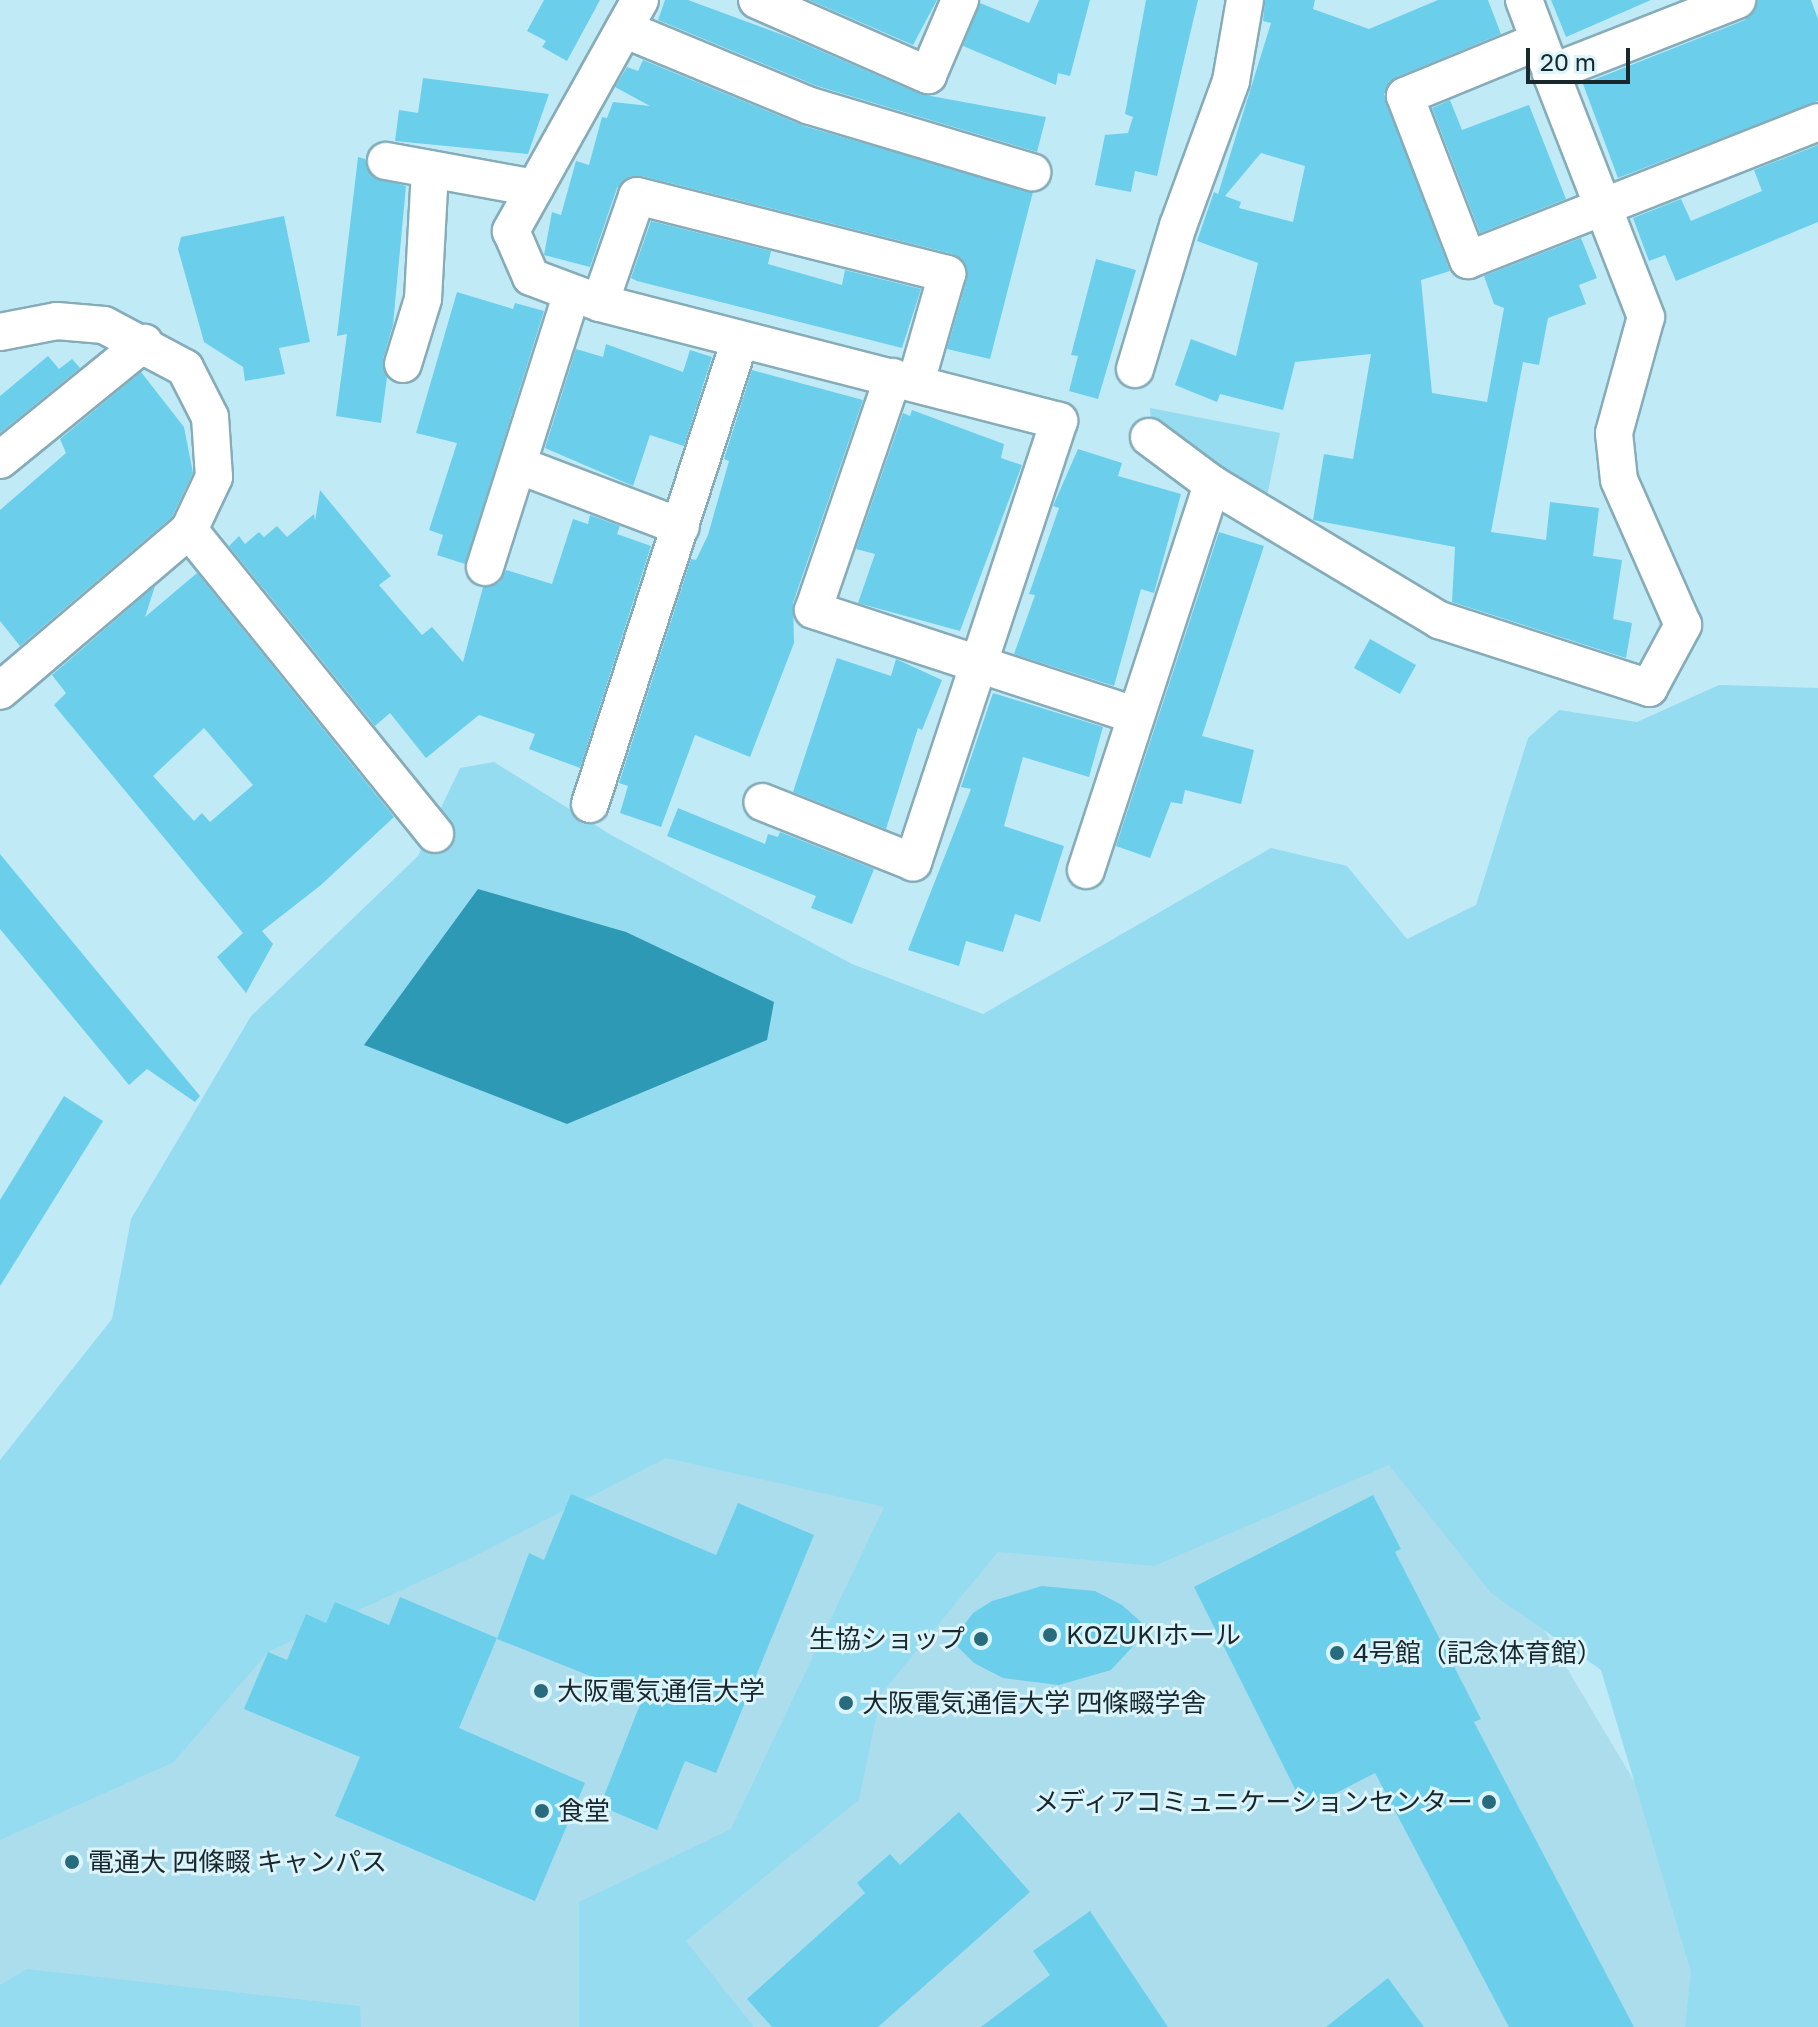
<!DOCTYPE html>
<meta charset="utf-8">
<style>
body{margin:0}
#map{position:relative;width:1818px;height:2027px;overflow:hidden;background:#c1eaf7;font-family:"Golos Text","Noto Sans JP",sans-serif}
div>[style]{position:absolute}
[style*='--x']{left:calc(var(--x)*1px);top:calc(var(--y)*1px);width:calc(var(--w)*1px);rotate:calc(var(--a)*1deg)}
.built>*{inset:0;background:#acdded}
.green>*{inset:0;background:#96dcf1}
.water>*{inset:0;background:#2e99b5}
.building>*{inset:0;background:#6bcfec}
.roads{filter:drop-shadow(2px 0 #85acb8) drop-shadow(-2px 0 #85acb8) drop-shadow(0 2px #85acb8) drop-shadow(0 -2px #85acb8)}
.street>*{height:36px;margin:-18px;padding:0 18px;transform-origin:18px;border-radius:18px;background:#fff}
.dots>*{width:22px;height:22px;translate:-50% -50%;box-sizing:border-box;border:4px solid #dcf4fc;border-radius:50%}
span{translate:-50% -50%;white-space:nowrap;text-align:center;line-height:1.15;-webkit-text-stroke:6px #dcf4fc;paint-order:stroke}
.poi-label{font-size:26px;color:#19282d}
.left{translate:0 -50%;text-align:left}
.right{translate:-100% -50%;text-align:right}
.scale{position:absolute;left:1526px;top:48px;width:104px;height:36px;box-sizing:border-box;border:4px solid #19282d;border-top:0;padding-left:10px;font-size:24px;line-height:28px;white-space:nowrap;color:#19282d;-webkit-text-stroke:6px #dcf4fc;paint-order:stroke}
</style>
<div id="map">
<div class="built">
<i style="clip-path:polygon(656px 1400px,1449px 1470px,1743px 1964px,1770px 2027px,0 2027px,0 1760px)"></i>
</div>
<div class="green">
<i style="clip-path:polygon(1150px 408px,1280px 433px,1267px 496px,1151px 425px)"></i>
<i style="clip-path:polygon(1719px 685px,1818px 688px,1818px 2027px,1685px 2027px,1691px 1972px,1601px 1670px,1491px 1593px,1389px 1465px,1154px 1566px,998px 1552px,881px 1694px,859px 1800px,686px 1941px,754px 2027px,579px 2027px,579px 1902px,731px 1829px,884px 1507px,666px 1458px,473px 1557px,268px 1652px,174px 1762px,0 1840px,0 1460px,112px 1319px,131px 1219px,251px 1016px,418px 856px,460px 768px,494px 762px,613px 836px,852px 964px,983px 1014px,1271px 848px,1347px 866px,1407px 939px,1476px 905px,1528px 738px,1559px 710px,1637px 722px)"></i>
<i style="clip-path:polygon(27px 1969px,360px 2006px,361px 2027px,0 2027px,0 1985px)"></i>
</div>
<div class="water">
<i style="clip-path:polygon(478px 889px,626px 932px,774px 1002px,767px 1040px,567px 1124px,364px 1045px)"></i>
</div>
<div class="building">
<i style="clip-path:polygon(544px 0,600px 0,567px 61px,542px 47px,546px 41px,527px 31px)"></i>
<i style="clip-path:polygon(665px 0,688px 0,791px 38px,920px 94px,1046px 117px,1037px 152px,817px 86px,658px 20px)"></i>
<i style="clip-path:polygon(809px 0,937px 0,913px 45px)"></i>
<i style="clip-path:polygon(1039px 0,1090px 0,1070px 76px,1058px 73px,1056px 85px,963px 46px,980px 3px,1029px 23px)"></i>
<i style="clip-path:polygon(1146px 0,1198px 0,1157px 176px,1135px 171px,1131px 192px,1095px 185px,1105px 135px,1128px 133px,1133px 117px,1125px 114px)"></i>
<i style="clip-path:polygon(evenodd,1265px 0,1315px 0,1313px 9px,1369px 29px,1438px 0,1488px 0,1501px 34px,1397px 77px,1384px 94px,1450px 271px,1421px 280px,1432px 393px,1487px 402px,1504px 308px,1494px 304px,1484px 276px,1581px 238px,1597px 278px,1579px 285px,1586px 304px,1548px 318px,1539px 365px,1523px 362px,1491px 532px,1546px 540px,1550px 502px,1599px 508px,1593px 556px,1622px 560px,1613px 619px,1632px 623px,1626px 658px,1452px 602px,1455px 547px,1313px 520px,1324px 454px,1353px 459px,1371px 354px,1295px 362px,1283px 410px,1220px 394px,1217px 402px,1175px 385px,1191px 339px,1236px 356px,1258px 263px,1197px 241px,1214px 192px,1218px 194px,1271px 23px,1263px 21px,1265px 0,1261px 153px,1305px 166px,1293px 222px,1239px 208px,1241px 202px,1225px 196px,1261px 153px)"></i>
<i style="clip-path:polygon(1551px 0,1651px 0,1566px 37px)"></i>
<i style="clip-path:polygon(1758px 0,1811px 0,1818px 19px,1818px 101px,1618px 178px,1583px 84px,1745px 20px)"></i>
<i style="clip-path:polygon(643px 60px,804px 126px,1033px 192px,990px 359px,947px 349px,967px 279px,962px 260px,953px 254px,642px 176px,631px 176px,617px 188px,590px 267px,544px 255px,552px 212px,561px 215px,576px 161px,589px 165px,602px 117px,607px 118px,613px 102px,650px 106px,615px 87px,627px 67px,638px 71px)"></i>
<i style="clip-path:polygon(423px 78px,549px 94px,528px 154px,395px 141px,399px 110px,418px 113px)"></i>
<i style="clip-path:polygon(1450px 100px,1462px 130px,1529px 105px,1566px 199px,1480px 233px,1432px 108px)"></i>
<i style="clip-path:polygon(1818px 145px,1818px 222px,1676px 281px,1665px 255px,1649px 261px,1633px 218px,1681px 199px,1691px 221px,1762px 191px,1754px 170px)"></i>
<i style="clip-path:polygon(358px 157px,365px 159px,373px 177px,406px 186px,393px 325px,383px 359px,387px 377px,381px 423px,336px 416px,347px 334px,337px 336px)"></i>
<i style="clip-path:polygon(284px 216px,310px 342px,279px 348px,285px 374px,245px 381px,243px 367px,204px 342px,178px 249px,181px 237px)"></i>
<i style="clip-path:polygon(651px 221px,771px 251px,768px 264px,842px 285px,845px 270px,921px 289px,902px 348px,637px 281px,631px 278px)"></i>
<i style="clip-path:polygon(1096px 259px,1136px 270px,1098px 399px,1069px 391px,1078px 356px,1071px 355px)"></i>
<i style="clip-path:polygon(457px 292px,513px 309px,515px 303px,544px 311px,465px 564px,437px 555px,443px 535px,429px 530px,457px 443px,416px 433px)"></i>
<i style="clip-path:polygon(606px 344px,683px 372px,690px 350px,712px 357px,684px 446px,650px 435px,633px 486px,545px 448px,576px 349px,603px 357px)"></i>
<i style="clip-path:polygon(48px 356px,59px 369px,72px 359px,80px 368px,0 433px,0 396px)"></i>
<i style="clip-path:polygon(752px 370px,863px 400px,793px 603px,794px 643px,750px 757px,695px 735px,661px 827px,620px 813px,628px 786px,619px 783px,691px 559px,696px 560px,708px 535px,729px 461px,724px 459px)"></i>
<i style="clip-path:polygon(141px 372px,184px 427px,193px 473px,172px 517px,20px 646px,0 621px,0 510px,66px 453px,60px 439px)"></i>
<i style="clip-path:polygon(912px 410px,1004px 444px,1001px 458px,1022px 465px,960px 631px,858px 603px,875px 554px,856px 549px,903px 413px,910px 416px)"></i>
<i style="clip-path:polygon(1078px 449px,1122px 463px,1118px 476px,1181px 494px,1154px 593px,1141px 589px,1114px 686px,1014px 654px,1035px 595px,1029px 594px,1059px 508px,1053px 506px)"></i>
<i style="clip-path:polygon(320px 490px,391px 576px,379px 585px,422px 635px,432px 627px,463px 662px,483px 587px,499px 583px,506px 570px,552px 584px,573px 519px,588px 524px,590px 515px,620px 526px,617px 534px,651px 546px,580px 768px,529px 749px,535px 734px,479px 715px,426px 758px,390px 713px,375px 726px,229px 546px,239px 536px,245px 544px,259px 532px,264px 537px,277px 526px,287px 537px,314px 514px,315px 521px)"></i>
<i style="clip-path:polygon(1219px 532px,1264px 546px,1202px 736px,1254px 750px,1241px 804px,1185px 790px,1182px 804px,1171px 802px,1150px 858px,1116px 846px)"></i>
<i style="clip-path:polygon(evenodd,197px 573px,394px 817px,321px 885px,262px 931px,273px 944px,246px 993px,217px 957px,243px 933px,54px 705px,66px 693px,52px 675px,155px 586px,145px 617px,197px 573px,204px 728px,253px 785px,210px 822px,202px 813px,194px 821px,153px 776px,204px 728px)"></i>
<i style="clip-path:polygon(1370px 639px,1416px 665px,1400px 694px,1354px 668px)"></i>
<i style="clip-path:polygon(837px 658px,891px 676px,896px 659px,942px 680px,922px 730px,918px 728px,886px 829px,793px 792px)"></i>
<i style="clip-path:polygon(993px 693px,1103px 727px,1089px 777px,1023px 757px,1004px 826px,1064px 846px,1040px 922px,1015px 914px,1003px 952px,966px 941px,959px 966px,908px 950px,971px 789px,961px 787px)"></i>
<i style="clip-path:polygon(678px 808px,765px 844px,768px 834px,778px 837px,780px 832px,874px 869px,852px 924px,811px 908px,816px 896px,667px 836px)"></i>
<i style="clip-path:polygon(0 854px,200px 1096px,195px 1102px,147px 1069px,129px 1085px,0 929px)"></i>
<i style="clip-path:polygon(64px 1096px,103px 1121px,0 1286px,0 1200px)"></i>
<i style="clip-path:polygon(571px 1494px,716px 1555px,738px 1503px,814px 1535px,716px 1773px,685px 1761px,657px 1830px,600px 1806px,643px 1697px,497px 1639px,529px 1553px,544px 1560px)"></i>
<i style="clip-path:polygon(1373px 1495px,1401px 1549px,1395px 1552px,1481px 1719px,1474px 1722px,1634px 2027px,1509px 2027px,1375px 1773px,1305px 1809px,1194px 1587px)"></i>
<i style="clip-path:polygon(1042px 1586px,1095px 1591px,1122px 1605px,1149px 1629px,1111px 1670px,1059px 1685px,1003px 1678px,974px 1663px,952px 1641px,973px 1613px,992px 1601px)"></i>
<i style="clip-path:polygon(400px 1597px,497px 1638px,459px 1728px,585px 1783px,535px 1901px,335px 1816px,360px 1757px,244px 1709px,268px 1652px,287px 1660px,306px 1614px,326px 1623px,335px 1602px,389px 1625px)"></i>
<i style="clip-path:polygon(959px 1812px,1030px 1892px,878px 2027px,772px 2027px,747px 1999px,865px 1893px,857px 1883px,890px 1854px,900px 1865px)"></i>
<i style="clip-path:polygon(1090px 1911px,1168px 2027px,981px 2027px,1050px 1975px,1033px 1951px)"></i>
<i style="clip-path:polygon(1388px 1978px,1424px 2027px,1326px 2027px)"></i>
</div>
<div class="roads">
<div class="street">
<i style="--x:640;--y:0;--w:265;--a:119.2"></i>
<i style="--x:511;--y:231;--w:50;--a:66.5"></i>
<i style="--x:531;--y:277;--w:74;--a:20.6"></i>
<i style="--x:600;--y:303;--w:474;--a:14.4"></i>
<i style="--x:1059;--y:421;--w:465;--a:108.3"></i>
<i style="--x:913;--y:862;--w:162;--a:-158.3"></i>
<i style="--x:757;--y:0;--w:187;--a:23.7"></i>
<i style="--x:928;--y:75;--w:82;--a:-66.9"></i>
<i style="--x:1524;--y:0;--w:68;--a:69.4"></i>
<i style="--x:624;--y:29;--w:201;--a:22.5"></i>
<i style="--x:810;--y:106;--w:232;--a:16.6"></i>
<i style="--x:1539;--y:41;--w:145;--a:157.7"></i>
<i style="--x:1405;--y:96;--w:176;--a:69"></i>
<i style="--x:1468;--y:260;--w:376;--a:-21.5"></i>
<i style="--x:386;--y:161;--w:151;--a:10.3"></i>
<i style="--x:600;--y:303;--w:113;--a:-70.9"></i>
<i style="--x:637;--y:196;--w:320;--a:14.1"></i>
<i style="--x:947;--y:274;--w:112;--a:106"></i>
<i style="--x:0;--y:332;--w:58;--a:-10.9"></i>
<i style="--x:57;--y:321;--w:47;--a:4.9"></i>
<i style="--x:104;--y:325;--w:92;--a:28"></i>
<i style="--x:185;--y:368;--w:55;--a:63"></i>
<i style="--x:210;--y:417;--w:60;--a:86.2"></i>
<i style="--x:214;--y:477;--w:59;--a:115.3"></i>
<i style="--x:189;--y:530;--w:248;--a:139.6"></i>
<i style="--x:403;--y:364;--w:68;--a:-72.9"></i>
<i style="--x:423;--y:299;--w:130;--a:-86.9"></i>
<i style="--x:1135;--y:369;--w:149;--a:-73.3"></i>
<i style="--x:1178;--y:226;--w:154;--a:-69.9"></i>
<i style="--x:1231;--y:81;--w:82;--a:-80.2"></i>
<i style="--x:893;--y:377;--w:246;--a:108.9"></i>
<i style="--x:813;--y:610;--w:338;--a:18.1"></i>
<i style="--x:1149;--y:437;--w:79;--a:36.7"></i>
<i style="--x:1212;--y:484;--w:265;--a:30.9"></i>
<i style="--x:1439;--y:620;--w:221;--a:17.9"></i>
<i style="--x:1649;--y:688;--w:72;--a:-61.6"></i>
<i style="--x:1683;--y:625;--w:158;--a:-113.8"></i>
<i style="--x:1619;--y:480;--w:47;--a:-96.1"></i>
<i style="--x:1614;--y:433;--w:120;--a:-74.6"></i>
<i style="--x:1646;--y:317;--w:262;--a:-111.3"></i>
<i style="--x:1551;--y:73;--w:200;--a:-21.4"></i>
<i style="--x:0;--y:460;--w:186;--a:-39.1"></i>
<i style="--x:518;--y:465;--w:174;--a:20.8"></i>
<i style="--x:189;--y:530;--w:391;--a:51"></i>
<i style="--x:485;--y:567;--w:287;--a:-72.4"></i>
<i style="--x:590;--y:804;--w:488;--a:-72.1"></i>
<i style="--x:1086;--y:870;--w:406;--a:-71.9"></i>
</div>
</div>
<div class="dots">
<i style="left:1050px;top:1635px;background:#286b7d"></i>
<i style="left:981px;top:1639px;background:#286b7d"></i>
<i style="left:1337px;top:1653px;background:#286b7d"></i>
<i style="left:541px;top:1691px;background:#286b7d"></i>
<i style="left:846px;top:1703px;background:#286b7d"></i>
<i style="left:1489px;top:1802px;background:#286b7d"></i>
<i style="left:542px;top:1811px;background:#286b7d"></i>
<i style="left:72px;top:1862px;background:#286b7d"></i>
</div>
<div class="poi-label">
<span class="left" style="left:1066px;top:1635px">KOZUKIホール</span>
<span class="right" style="left:965px;top:1639px">生協ショップ</span>
<span class="left" style="left:1353px;top:1653px">4号館（記念体育館）</span>
<span class="left" style="left:557px;top:1691px">大阪電気通信大学</span>
<span class="left" style="left:862px;top:1703px">大阪電気通信大学 四條畷学舎</span>
<span class="right" style="left:1473px;top:1802px">メディアコミュニケーションセンター</span>
<span class="left" style="left:558px;top:1811px">食堂</span>
<span class="left" style="left:88px;top:1862px">電通大 四條畷 キャンパス</span>
</div>
<div class="scale">20 m</div>
</div>
